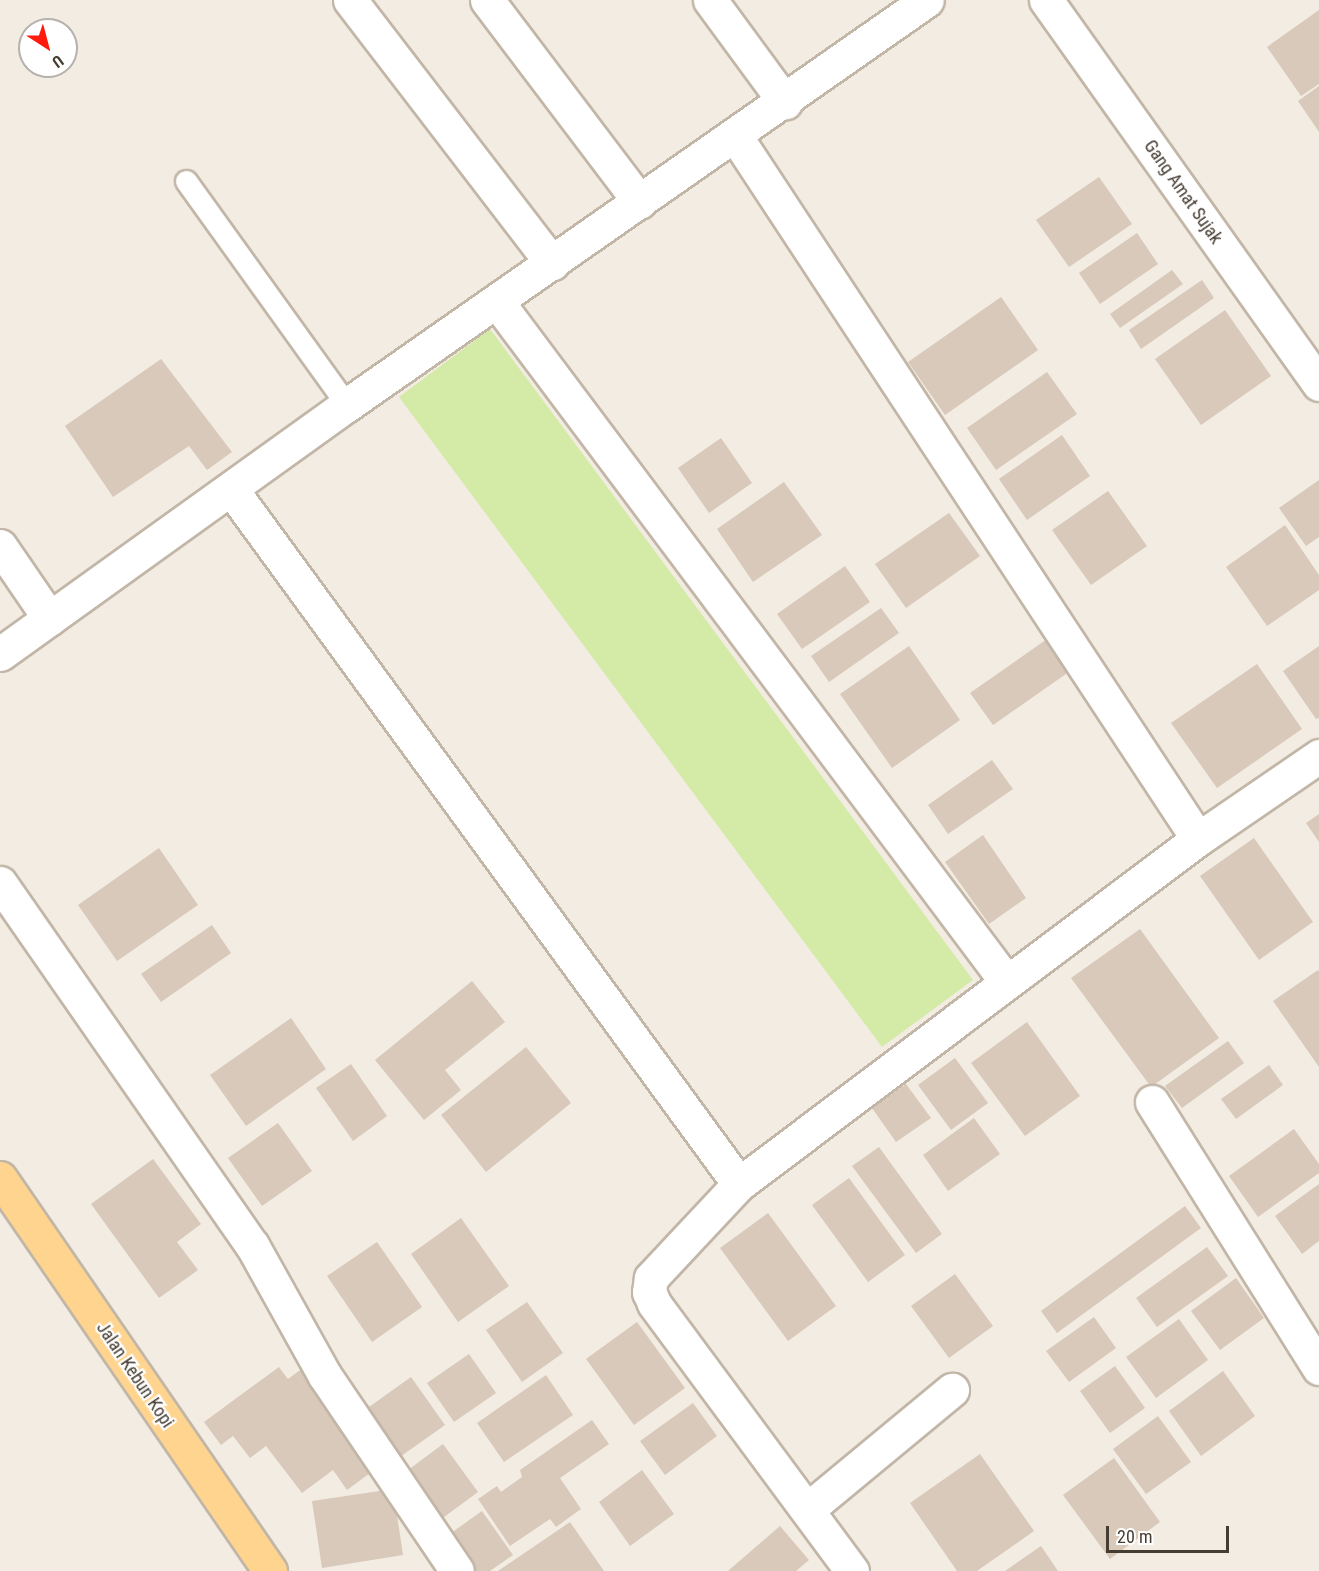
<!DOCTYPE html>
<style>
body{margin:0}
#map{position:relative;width:1319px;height:1571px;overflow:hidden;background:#f3ece2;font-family:"Roboto Condensed",sans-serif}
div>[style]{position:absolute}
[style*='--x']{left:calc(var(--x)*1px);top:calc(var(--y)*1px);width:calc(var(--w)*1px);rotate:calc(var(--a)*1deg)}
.green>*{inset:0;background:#d3eba7}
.building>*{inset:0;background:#d8c9ba}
.roads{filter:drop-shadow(2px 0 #c2b6a7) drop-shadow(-2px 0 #c2b6a7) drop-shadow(0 2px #c2b6a7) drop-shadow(0 -2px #c2b6a7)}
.service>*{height:21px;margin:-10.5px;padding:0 10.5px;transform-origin:10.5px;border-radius:10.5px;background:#fff}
.minor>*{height:33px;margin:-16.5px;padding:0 16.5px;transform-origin:16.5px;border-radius:16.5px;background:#fff}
.primary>*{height:33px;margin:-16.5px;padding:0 16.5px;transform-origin:16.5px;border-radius:16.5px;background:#ffd48f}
span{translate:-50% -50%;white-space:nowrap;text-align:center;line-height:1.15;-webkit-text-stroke:4.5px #fff;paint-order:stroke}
.street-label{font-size:18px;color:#453c32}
.north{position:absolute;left:18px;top:18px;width:60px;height:60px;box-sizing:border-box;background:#fff;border:2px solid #b5b1ad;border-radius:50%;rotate:144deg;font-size:16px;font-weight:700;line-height:24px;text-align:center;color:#453c32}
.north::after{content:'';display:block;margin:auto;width:21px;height:27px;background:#ff1a0d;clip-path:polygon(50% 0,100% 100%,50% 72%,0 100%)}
.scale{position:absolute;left:1106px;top:1526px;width:123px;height:27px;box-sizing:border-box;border:3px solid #453c32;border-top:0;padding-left:8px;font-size:18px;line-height:21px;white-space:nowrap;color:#453c32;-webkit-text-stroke:4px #fff;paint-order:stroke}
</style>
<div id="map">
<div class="green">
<i style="clip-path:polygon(490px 329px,973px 980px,882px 1047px,399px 397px)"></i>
</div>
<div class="building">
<i style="clip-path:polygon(1319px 10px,1319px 84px,1301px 96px,1267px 47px)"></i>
<i style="clip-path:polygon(1319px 86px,1319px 132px,1298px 101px)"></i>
<i style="clip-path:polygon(1099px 177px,1132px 224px,1069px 267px,1036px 220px)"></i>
<i style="clip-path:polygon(1137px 233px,1158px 264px,1100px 304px,1079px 273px)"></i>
<i style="clip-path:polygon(1172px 270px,1183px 284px,1120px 328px,1110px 314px)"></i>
<i style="clip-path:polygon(1202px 280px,1214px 298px,1141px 349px,1129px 330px)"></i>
<i style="clip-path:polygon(1001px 297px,1038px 350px,945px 415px,908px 362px)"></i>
<i style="clip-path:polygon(1225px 310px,1271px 376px,1201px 425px,1155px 359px)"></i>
<i style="clip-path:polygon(161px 359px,232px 452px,207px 470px,189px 446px,113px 497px,65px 426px)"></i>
<i style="clip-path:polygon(1047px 372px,1077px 414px,996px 470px,967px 428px)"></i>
<i style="clip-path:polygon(1062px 435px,1090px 476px,1027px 520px,999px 479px)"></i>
<i style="clip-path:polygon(721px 438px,752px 483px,709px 513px,678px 468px)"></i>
<i style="clip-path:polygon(1319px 480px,1319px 537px,1306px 546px,1279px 508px)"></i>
<i style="clip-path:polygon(784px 482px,822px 535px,753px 582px,717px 529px)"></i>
<i style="clip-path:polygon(1108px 491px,1147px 546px,1091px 585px,1052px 530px)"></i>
<i style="clip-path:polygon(949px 513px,980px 556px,906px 608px,875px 564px)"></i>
<i style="clip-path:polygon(1285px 525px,1319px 575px,1319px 590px,1267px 626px,1226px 567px)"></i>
<i style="clip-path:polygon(845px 566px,870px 602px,802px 649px,777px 614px)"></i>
<i style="clip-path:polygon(881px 608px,899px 633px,829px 682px,811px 656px)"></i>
<i style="clip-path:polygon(1050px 637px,1073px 669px,993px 725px,970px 693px)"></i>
<i style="clip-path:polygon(909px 646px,960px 720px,892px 768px,840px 694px)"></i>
<i style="clip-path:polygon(1319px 646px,1319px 718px,1316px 719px,1283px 671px)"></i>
<i style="clip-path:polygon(1257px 664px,1302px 729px,1217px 788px,1171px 723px)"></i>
<i style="clip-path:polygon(992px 760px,1013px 789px,948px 834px,928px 805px)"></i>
<i style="clip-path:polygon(1319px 814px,1319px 842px,1306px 823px)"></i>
<i style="clip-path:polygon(983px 835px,1026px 898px,989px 924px,945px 862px)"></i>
<i style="clip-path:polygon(1254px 838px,1313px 922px,1259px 960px,1200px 876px)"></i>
<i style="clip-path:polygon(159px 848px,198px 905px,117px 961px,78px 905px)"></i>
<i style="clip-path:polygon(212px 925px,231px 953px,161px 1002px,141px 974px)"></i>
<i style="clip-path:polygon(1140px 929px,1219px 1038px,1151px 1087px,1071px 978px)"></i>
<i style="clip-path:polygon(1318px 970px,1319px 972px,1319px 1067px,1273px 1001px)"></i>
<i style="clip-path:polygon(472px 981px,505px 1022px,445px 1070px,461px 1090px,424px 1120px,375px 1060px)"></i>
<i style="clip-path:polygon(291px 1018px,326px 1069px,246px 1126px,210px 1075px)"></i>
<i style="clip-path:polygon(1027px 1022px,1080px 1096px,1025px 1136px,971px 1063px)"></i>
<i style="clip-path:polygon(1228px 1041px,1244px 1063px,1182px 1108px,1165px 1086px)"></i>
<i style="clip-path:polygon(526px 1047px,571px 1103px,486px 1172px,441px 1115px)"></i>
<i style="clip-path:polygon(955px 1058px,988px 1103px,951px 1130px,918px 1085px)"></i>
<i style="clip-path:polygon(351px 1064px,387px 1116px,353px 1141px,316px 1088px)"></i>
<i style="clip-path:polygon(1269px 1065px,1283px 1085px,1236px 1119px,1221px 1099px)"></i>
<i style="clip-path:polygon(906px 1084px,931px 1118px,896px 1142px,872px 1108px)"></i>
<i style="clip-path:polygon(974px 1118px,1000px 1154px,948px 1191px,923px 1155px)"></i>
<i style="clip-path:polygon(278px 1123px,312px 1171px,262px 1206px,228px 1158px)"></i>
<i style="clip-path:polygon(1294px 1129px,1319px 1164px,1319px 1173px,1258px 1217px,1229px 1176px)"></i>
<i style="clip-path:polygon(879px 1147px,942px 1234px,916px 1253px,852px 1166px)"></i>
<i style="clip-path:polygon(153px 1159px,201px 1224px,177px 1242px,198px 1270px,159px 1298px,91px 1204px)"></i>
<i style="clip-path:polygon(849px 1178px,905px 1255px,868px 1282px,812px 1205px)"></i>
<i style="clip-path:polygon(1319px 1184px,1319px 1241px,1302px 1254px,1275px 1216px)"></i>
<i style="clip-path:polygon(1185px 1206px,1201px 1228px,1057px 1333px,1041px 1311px)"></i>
<i style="clip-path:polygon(768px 1213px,836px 1306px,788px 1341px,720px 1248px)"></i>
<i style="clip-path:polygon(461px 1218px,509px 1286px,458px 1322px,411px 1254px)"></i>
<i style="clip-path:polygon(377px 1242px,422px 1307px,372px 1342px,327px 1276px)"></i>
<i style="clip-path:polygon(1207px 1247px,1228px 1276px,1157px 1327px,1136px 1298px)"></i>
<i style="clip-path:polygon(955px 1274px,993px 1326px,949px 1358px,911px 1306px)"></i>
<i style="clip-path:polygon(1236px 1278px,1264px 1318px,1220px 1350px,1191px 1311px)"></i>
<i style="clip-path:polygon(527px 1302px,563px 1353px,522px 1382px,486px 1330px)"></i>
<i style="clip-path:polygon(1094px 1317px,1116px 1348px,1069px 1382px,1046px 1351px)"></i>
<i style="clip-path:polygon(1179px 1319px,1208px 1360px,1156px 1398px,1126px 1357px)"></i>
<i style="clip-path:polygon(637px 1322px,685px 1388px,634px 1425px,586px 1359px)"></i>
<i style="clip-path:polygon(469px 1354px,496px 1393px,454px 1422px,427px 1383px)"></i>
<i style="clip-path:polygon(307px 1365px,381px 1465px,347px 1490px,333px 1470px,302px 1493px,266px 1446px,250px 1458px,233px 1436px,221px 1445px,204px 1422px,279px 1367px,288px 1379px)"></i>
<i style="clip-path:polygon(1115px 1366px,1145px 1408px,1110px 1433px,1080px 1391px)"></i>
<i style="clip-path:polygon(1223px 1371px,1255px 1416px,1201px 1456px,1169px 1411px)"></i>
<i style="clip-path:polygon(546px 1375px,573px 1415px,504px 1462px,477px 1423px)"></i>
<i style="clip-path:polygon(411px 1377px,445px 1425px,397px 1459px,362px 1412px)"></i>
<i style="clip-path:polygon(693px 1403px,717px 1436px,665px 1475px,640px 1441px)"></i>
<i style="clip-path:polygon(1158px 1416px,1191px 1462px,1146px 1494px,1113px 1449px)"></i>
<i style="clip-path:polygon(592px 1420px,609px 1444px,560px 1478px,581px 1509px,556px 1527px,550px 1519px,510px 1546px,478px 1499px,497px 1486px,501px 1492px,522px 1477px,520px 1470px)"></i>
<i style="clip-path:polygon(443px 1444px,478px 1492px,440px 1520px,404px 1473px)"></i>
<i style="clip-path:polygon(980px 1454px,1034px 1531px,977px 1571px,957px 1571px,910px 1503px)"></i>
<i style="clip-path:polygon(1114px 1458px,1160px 1522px,1110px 1559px,1063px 1495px)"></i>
<i style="clip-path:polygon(642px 1470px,674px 1514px,630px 1546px,599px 1502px)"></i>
<i style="clip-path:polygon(393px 1489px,403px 1555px,322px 1568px,312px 1501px)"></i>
<i style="clip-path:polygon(482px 1511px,513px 1555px,490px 1571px,467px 1571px,444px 1538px)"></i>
<i style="clip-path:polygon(570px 1522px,604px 1571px,498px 1571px)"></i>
<i style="clip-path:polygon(780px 1526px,809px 1560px,796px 1571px,728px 1571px)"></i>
<i style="clip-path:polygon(1041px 1546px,1058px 1571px,1005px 1571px)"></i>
</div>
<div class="roads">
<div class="service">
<i style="--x:186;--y:181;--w:276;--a:54.3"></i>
</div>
<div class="minor">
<i style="--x:350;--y:0;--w:332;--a:52.5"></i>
<i style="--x:487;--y:0;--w:253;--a:52.9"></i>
<i style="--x:710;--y:0;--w:127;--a:53.7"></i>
<i style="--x:1046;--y:0;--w:471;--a:54.6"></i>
<i style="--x:736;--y:137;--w:840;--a:56.65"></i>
<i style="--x:498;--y:303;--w:847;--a:53.16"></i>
<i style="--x:231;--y:489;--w:861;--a:53.84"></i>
<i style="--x:0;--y:546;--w:88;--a:55.6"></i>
<i style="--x:0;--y:654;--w:427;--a:-35.7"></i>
<i style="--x:347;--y:405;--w:707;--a:-34.93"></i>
<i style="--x:0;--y:883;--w:441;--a:55.2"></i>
<i style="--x:252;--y:1245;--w:150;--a:60.9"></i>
<i style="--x:325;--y:1376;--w:235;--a:55.9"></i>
<i style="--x:1152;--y:1102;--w:314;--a:57.9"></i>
<i style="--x:808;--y:1509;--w:187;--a:-39.6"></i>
<i style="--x:852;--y:1571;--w:333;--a:-126.5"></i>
<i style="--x:654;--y:1303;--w:12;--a:-114"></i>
<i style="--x:649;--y:1292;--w:14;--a:-82"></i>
<i style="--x:651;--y:1278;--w:129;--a:-46.9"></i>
<i style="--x:739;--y:1184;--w:574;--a:-36.93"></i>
<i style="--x:1198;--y:839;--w:147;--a:-34.4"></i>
</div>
<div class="primary">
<i style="--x:0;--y:1178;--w:477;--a:55.5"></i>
</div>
</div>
<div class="street-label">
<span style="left:1183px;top:192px;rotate:55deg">Gang Amat Sujak</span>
<span style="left:135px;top:1375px;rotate:56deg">Jalan Kebun Kopi</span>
</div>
<div class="north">U</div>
<div class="scale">20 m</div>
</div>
